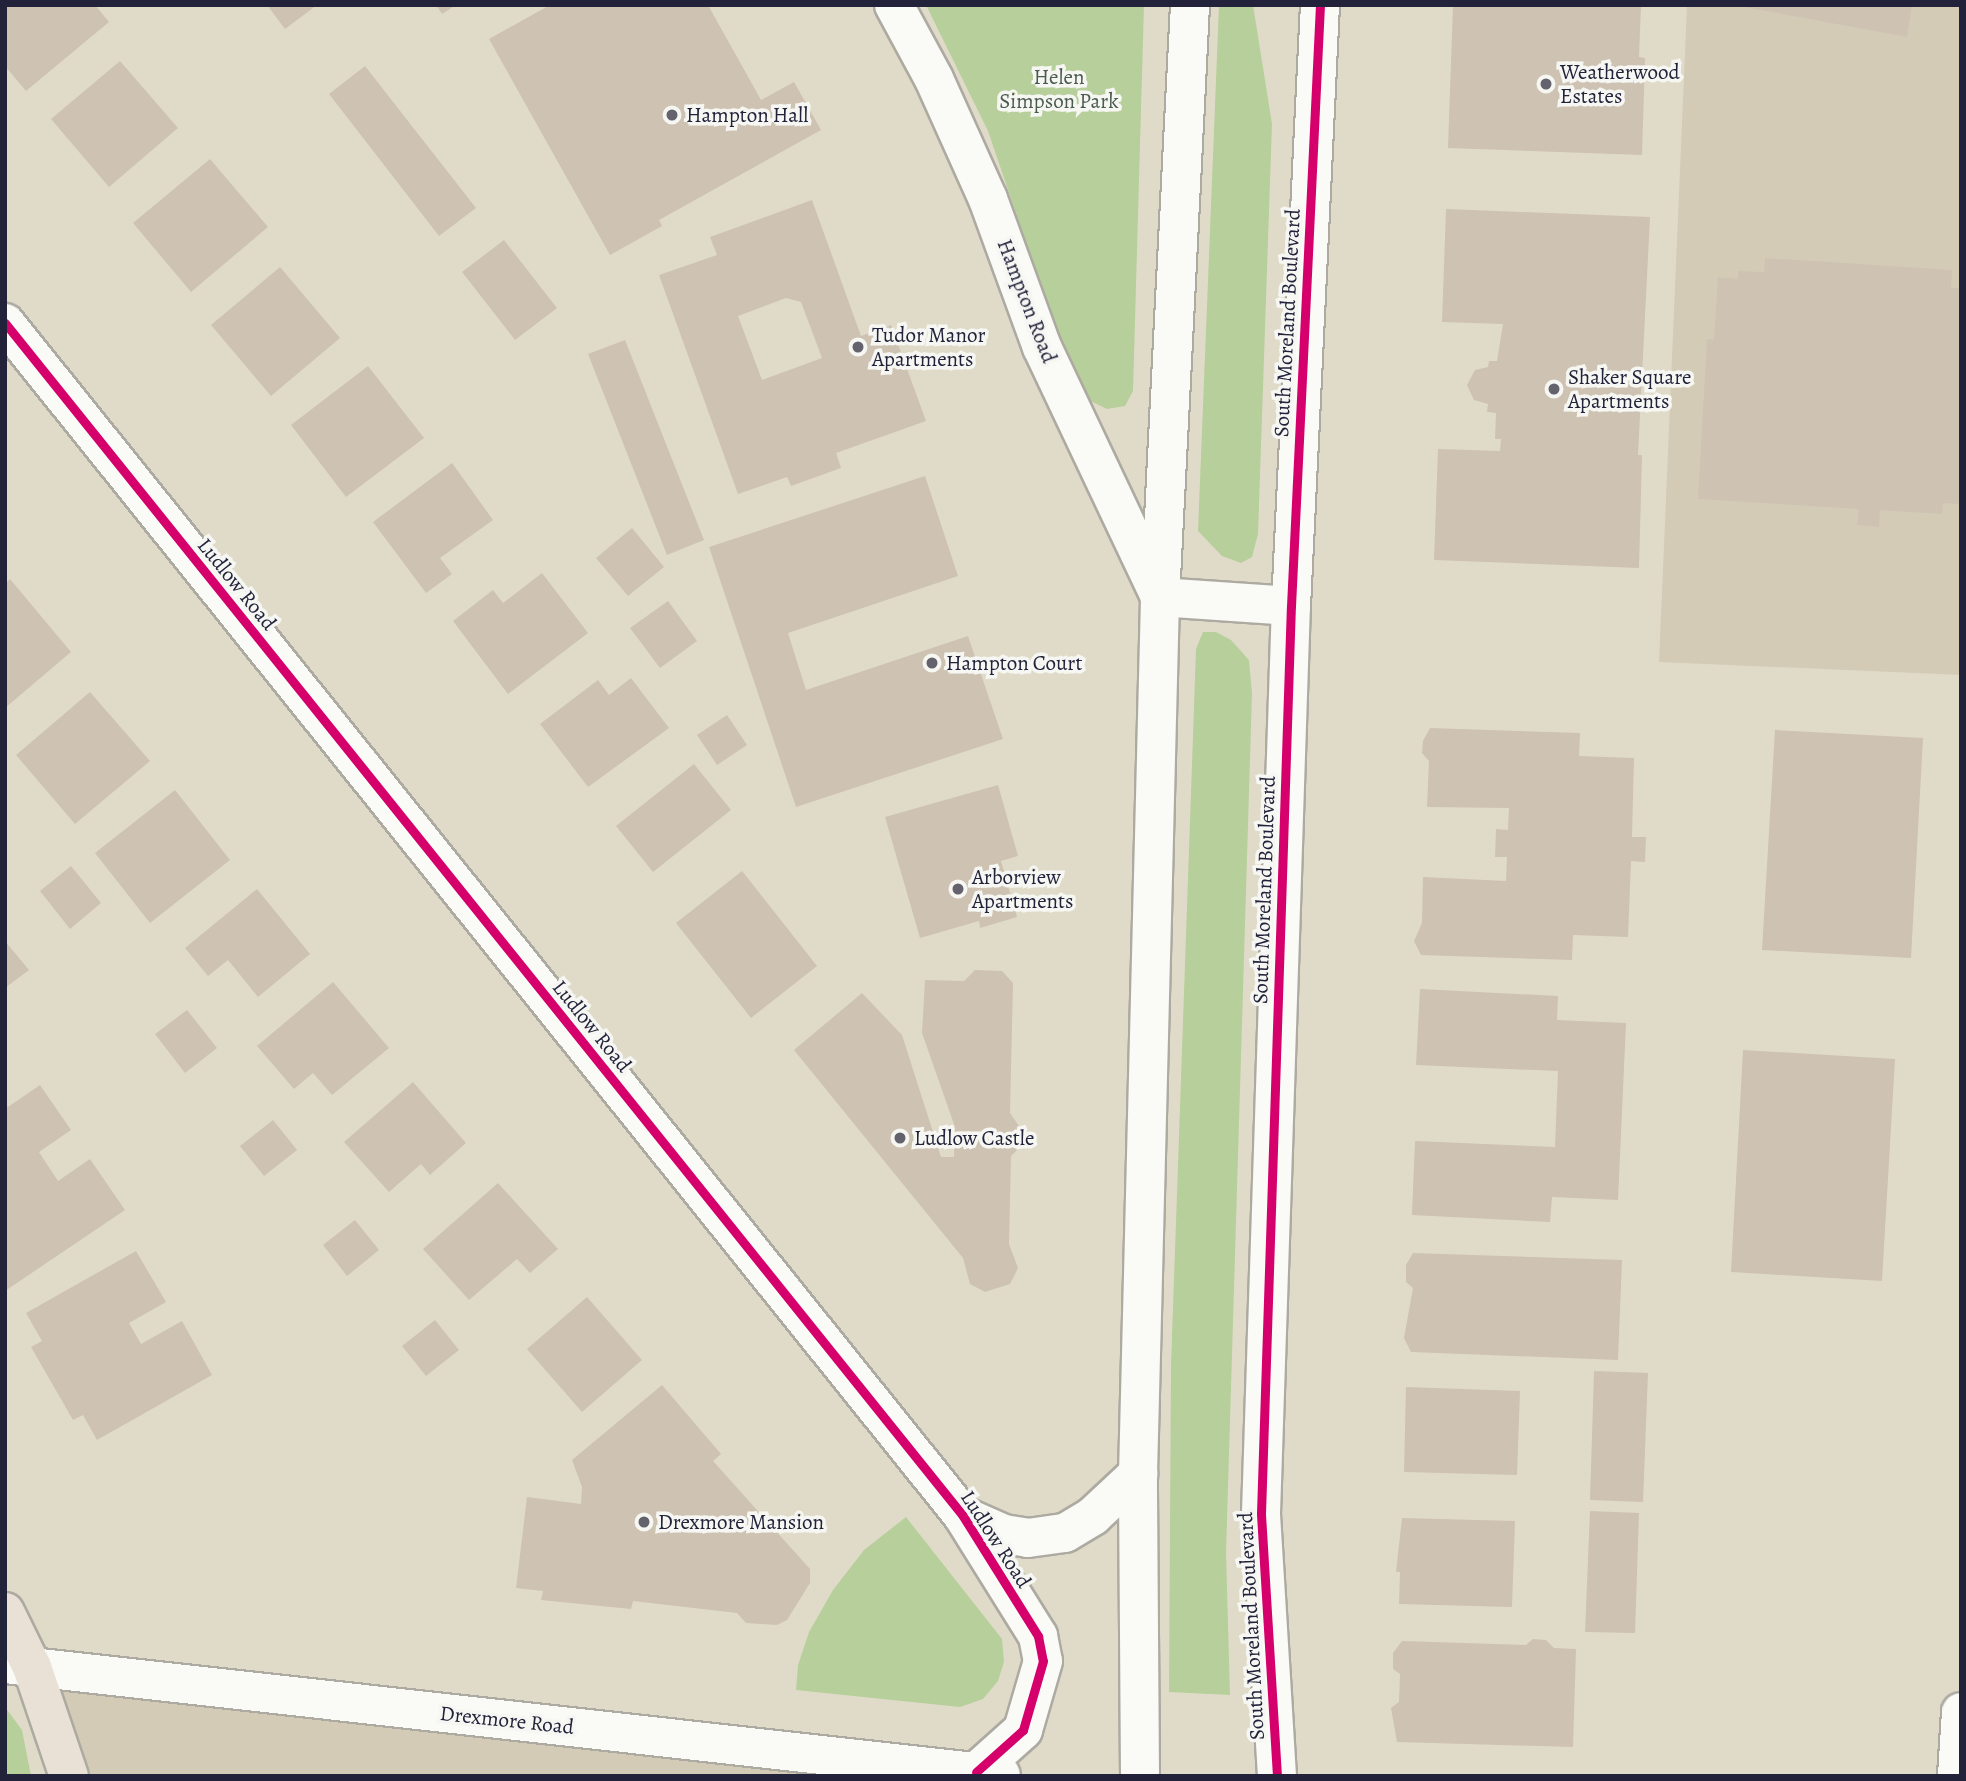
<!DOCTYPE html>
<style>
body{margin:0}
#map{position:relative;width:1966px;height:1781px;overflow:hidden;background:#e0dbc9;font-family:Alegreya,serif}
div>[style]{position:absolute}
[style*='--x']{left:calc(var(--x)*1px);top:calc(var(--y)*1px);width:calc(var(--w)*1px);rotate:calc(var(--a)*1deg)}
.built>*{inset:0;background:#d4cbb6}
.green>*{inset:0;background:#b7cf9b}
.building>*{inset:0;background:#cec2b3}
.roads{filter:drop-shadow(2px 0 #adaaa1) drop-shadow(-2px 0 #adaaa1) drop-shadow(0 2px #adaaa1) drop-shadow(0 -2px #adaaa1)}
.minor>*{height:38px;margin:-19px;padding:0 19px;transform-origin:19px;border-radius:19px;background:#fafaf7}
.major>*{height:38px;margin:-19px;padding:0 19px;transform-origin:19px;border-radius:19px;background:#e9e1d5}
.cycleway>*{height:9px;margin:-4.5px;padding:0 4.5px;transform-origin:4.5px;border-radius:4.5px;background:#d6006c}
.dots>*{width:19px;height:19px;translate:-50% -50%;box-sizing:border-box;border:4px solid #f6f6f2;border-radius:50%}
span{translate:-50% -50%;white-space:nowrap;text-align:center;line-height:1.15;-webkit-text-stroke:7px #f6f6f2;paint-order:stroke}
.poi-label{font-size:21px;color:#22223b}
.left{translate:0 -50%;text-align:left}
.park-label{font-size:21px;color:#4a5b50}
.street-label{font-size:21px;color:#22223b}
.frame{position:absolute;inset:0;border:7px solid #22223b;pointer-events:none}
</style>
<div id="map">
<div class="built">
<i style="clip-path:polygon(1687px 5px,1961px 5px,1961px 675px,1659px 662px)"></i>
<i style="clip-path:polygon(32px 1667px,1009px 1776px,69px 1776px)"></i>
</div>
<div class="green">
<i style="clip-path:polygon(926px 5px,1144px 5px,1133px 391px,1125px 406px,1107px 409px,1078px 395px,988px 131px)"></i>
<i style="clip-path:polygon(1219px 5px,1253px 5px,1272px 124px,1258px 534px,1252px 557px,1241px 563px,1222px 556px,1198px 531px)"></i>
<i style="clip-path:polygon(1203px 632px,1216px 632px,1231px 640px,1249px 660px,1252px 693px,1226px 1553px,1230px 1695px,1169px 1692px,1171px 1365px,1196px 649px)"></i>
<i style="clip-path:polygon(906px 1517px,1002px 1639px,1004px 1662px,998px 1681px,983px 1699px,960px 1707px,796px 1690px,798px 1665px,809px 1632px,833px 1590px,864px 1550px)"></i>
<i style="clip-path:polygon(5px 1707px,22px 1730px,31px 1776px,5px 1776px)"></i>
</div>
<div class="building">
<i style="clip-path:polygon(5px 5px,95px 5px,109px 22px,26px 91px,5px 66px)"></i>
<i style="clip-path:polygon(267px 5px,317px 5px,285px 29px)"></i>
<i style="clip-path:polygon(436px 5px,456px 5px,442px 14px)"></i>
<i style="clip-path:polygon(550px 5px,708px 5px,761px 100px,794px 82px,821px 130px,659px 220px,662px 226px,610px 255px,489px 39px)"></i>
<i style="clip-path:polygon(1453px 5px,1641px 5px,1639px 57px,1645px 58px,1642px 155px,1448px 148px)"></i>
<i style="clip-path:polygon(1734px 5px,1912px 5px,1907px 37px)"></i>
<i style="clip-path:polygon(120px 61px,178px 128px,109px 187px,51px 119px)"></i>
<i style="clip-path:polygon(365px 66px,476px 208px,439px 236px,329px 94px)"></i>
<i style="clip-path:polygon(210px 159px,268px 227px,191px 292px,133px 223px)"></i>
<i style="clip-path:polygon(evenodd,812px 200px,861px 336px,891px 325px,926px 421px,836px 453px,841px 468px,791px 486px,787px 477px,738px 494px,659px 275px,717px 255px,710px 237px,812px 200px,786px 298px,801px 302px,822px 358px,762px 380px,738px 316px,786px 298px)"></i>
<i style="clip-path:polygon(1446px 209px,1650px 217px,1638px 455px,1642px 455px,1639px 568px,1434px 560px,1438px 449px,1500px 451px,1501px 439px,1495px 439px,1496px 413px,1487px 412px,1488px 404px,1474px 400px,1467px 385px,1475px 370px,1488px 367px,1489px 361px,1497px 361px,1503px 324px,1442px 322px)"></i>
<i style="clip-path:polygon(504px 240px,557px 308px,515px 340px,462px 272px)"></i>
<i style="clip-path:polygon(1765px 258px,1952px 270px,1951px 288px,1961px 288px,1961px 504px,1943px 503px,1942px 514px,1880px 510px,1879px 527px,1857px 525px,1859px 509px,1698px 499px,1707px 339px,1714px 340px,1718px 277px,1738px 279px,1738px 271px,1764px 272px)"></i>
<i style="clip-path:polygon(280px 267px,340px 338px,271px 396px,211px 325px)"></i>
<i style="clip-path:polygon(625px 340px,704px 540px,667px 555px,588px 354px)"></i>
<i style="clip-path:polygon(368px 366px,424px 438px,346px 497px,291px 425px)"></i>
<i style="clip-path:polygon(452px 463px,493px 520px,440px 558px,452px 574px,426px 593px,373px 522px)"></i>
<i style="clip-path:polygon(925px 476px,958px 576px,788px 633px,806px 690px,968px 636px,1003px 739px,796px 807px,709px 547px)"></i>
<i style="clip-path:polygon(632px 528px,664px 567px,628px 596px,596px 558px)"></i>
<i style="clip-path:polygon(542px 573px,588px 633px,508px 694px,453px 621px,493px 590px,503px 603px)"></i>
<i style="clip-path:polygon(10px 579px,71px 652px,5px 708px,5px 584px)"></i>
<i style="clip-path:polygon(668px 601px,697px 641px,660px 668px,630px 628px)"></i>
<i style="clip-path:polygon(631px 678px,669px 728px,588px 787px,540px 724px,598px 680px,609px 695px)"></i>
<i style="clip-path:polygon(90px 692px,150px 761px,75px 824px,16px 755px)"></i>
<i style="clip-path:polygon(727px 715px,747px 745px,717px 765px,697px 735px)"></i>
<i style="clip-path:polygon(1430px 728px,1580px 733px,1579px 756px,1634px 758px,1632px 837px,1646px 837px,1645px 862px,1631px 861px,1628px 937px,1573px 935px,1572px 960px,1421px 955px,1414px 941px,1422px 923px,1423px 877px,1506px 881px,1507px 857px,1495px 857px,1496px 829px,1508px 830px,1509px 808px,1427px 807px,1429px 761px,1422px 753px,1423px 741px)"></i>
<i style="clip-path:polygon(1775px 730px,1923px 738px,1911px 958px,1762px 950px)"></i>
<i style="clip-path:polygon(694px 764px,731px 810px,653px 872px,616px 826px)"></i>
<i style="clip-path:polygon(998px 785px,1018px 856px,1001px 861px,1017px 917px,980px 928px,979px 921px,920px 938px,885px 817px)"></i>
<i style="clip-path:polygon(175px 790px,230px 860px,150px 923px,95px 853px)"></i>
<i style="clip-path:polygon(71px 866px,101px 903px,70px 929px,40px 891px)"></i>
<i style="clip-path:polygon(742px 871px,817px 966px,751px 1018px,676px 923px)"></i>
<i style="clip-path:polygon(257px 889px,310px 954px,258px 997px,228px 960px,208px 976px,185px 948px)"></i>
<i style="clip-path:polygon(5px 941px,29px 970px,5px 988px)"></i>
<i style="clip-path:polygon(975px 970px,1002px 971px,1013px 983px,1010px 1113px,1019px 1126px,1018px 1149px,1011px 1156px,1009px 1244px,1018px 1268px,1010px 1284px,985px 1292px,970px 1284px,963px 1258px,794px 1050px,862px 993px,902px 1035px,941px 1157px,954px 1157px,955px 1127px,922px 1033px,925px 980px,964px 981px)"></i>
<i style="clip-path:polygon(333px 982px,389px 1048px,332px 1095px,313px 1073px,294px 1089px,257px 1046px)"></i>
<i style="clip-path:polygon(1420px 989px,1558px 996px,1557px 1020px,1626px 1023px,1618px 1200px,1552px 1197px,1550px 1222px,1412px 1215px,1415px 1141px,1555px 1147px,1558px 1071px,1416px 1065px)"></i>
<i style="clip-path:polygon(187px 1010px,217px 1048px,185px 1073px,155px 1034px)"></i>
<i style="clip-path:polygon(1743px 1050px,1895px 1059px,1882px 1281px,1731px 1272px)"></i>
<i style="clip-path:polygon(413px 1082px,466px 1143px,430px 1175px,421px 1164px,389px 1192px,344px 1142px)"></i>
<i style="clip-path:polygon(40px 1085px,71px 1130px,39px 1152px,58px 1181px,90px 1159px,125px 1210px,5px 1291px,5px 1109px)"></i>
<i style="clip-path:polygon(273px 1120px,297px 1150px,264px 1176px,240px 1146px)"></i>
<i style="clip-path:polygon(498px 1183px,558px 1249px,530px 1273px,517px 1259px,469px 1300px,423px 1249px)"></i>
<i style="clip-path:polygon(355px 1220px,379px 1250px,347px 1276px,323px 1245px)"></i>
<i style="clip-path:polygon(136px 1251px,166px 1302px,129px 1323px,141px 1344px,182px 1321px,212px 1375px,97px 1440px,83px 1415px,73px 1420px,31px 1347px,42px 1341px,26px 1313px)"></i>
<i style="clip-path:polygon(1413px 1253px,1622px 1260px,1618px 1360px,1411px 1352px,1404px 1338px,1413px 1288px,1406px 1282px,1406px 1265px)"></i>
<i style="clip-path:polygon(587px 1297px,642px 1360px,582px 1412px,527px 1349px)"></i>
<i style="clip-path:polygon(435px 1320px,459px 1350px,426px 1376px,402px 1346px)"></i>
<i style="clip-path:polygon(1594px 1371px,1648px 1373px,1643px 1502px,1590px 1500px)"></i>
<i style="clip-path:polygon(662px 1385px,721px 1454px,713px 1461px,810px 1569px,810px 1583px,787px 1620px,777px 1625px,746px 1623px,737px 1613px,633px 1601px,631px 1609px,541px 1600px,543px 1591px,516px 1588px,527px 1497px,581px 1504px,582px 1487px,572px 1460px)"></i>
<i style="clip-path:polygon(1406px 1387px,1520px 1391px,1517px 1475px,1404px 1472px)"></i>
<i style="clip-path:polygon(1590px 1511px,1639px 1513px,1635px 1633px,1585px 1632px)"></i>
<i style="clip-path:polygon(1402px 1518px,1515px 1521px,1512px 1607px,1399px 1604px,1400px 1572px,1396px 1572px)"></i>
<i style="clip-path:polygon(1533px 1639px,1546px 1640px,1554px 1648px,1576px 1649px,1573px 1747px,1397px 1742px,1391px 1708px,1399px 1702px,1400px 1674px,1393px 1669px,1393px 1653px,1402px 1641px,1526px 1645px)"></i>
</div>
<div class="roads">
<div class="minor">
<i style="--x:894;--y:5;--w:84;--a:61.6"></i>
<i style="--x:934;--y:79;--w:132;--a:65.8"></i>
<i style="--x:988;--y:199;--w:158;--a:70"></i>
<i style="--x:1042;--y:347;--w:276;--a:64.7"></i>
<i style="--x:1160;--y:597;--w:131;--a:3.9"></i>
<i style="--x:5;--y:323;--w:1530;--a:51.23"></i>
<i style="--x:963;--y:1516;--w:142;--a:58"></i>
<i style="--x:1038;--y:1636;--w:25;--a:79"></i>
<i style="--x:1043;--y:1661;--w:72;--a:106.2"></i>
<i style="--x:1023;--y:1730;--w:63;--a:138.2"></i>
<i style="--x:963;--y:1516;--w:45;--a:23.7"></i>
<i style="--x:1004;--y:1534;--w:24;--a:9"></i>
<i style="--x:1028;--y:1538;--w:37;--a:-8"></i>
<i style="--x:1065;--y:1533;--w:33;--a:-31"></i>
<i style="--x:1093;--y:1516;--w:62;--a:-43"></i>
<i style="--x:5;--y:1664;--w:1002;--a:6.36"></i>
<i style="--x:1140;--y:1776;--w:302;--a:-90.4"></i>
<i style="--x:1138;--y:1474;--w:877;--a:-88.56"></i>
<i style="--x:1160;--y:597;--w:593;--a:-87.1"></i>
<i style="--x:1277;--y:1776;--w:263;--a:-93.5"></i>
<i style="--x:1261;--y:1513;--w:907;--a:-88.11"></i>
<i style="--x:1291;--y:606;--w:602;--a:-87.24"></i>
<i style="--x:1957;--y:1776;--w:64;--a:-86.4"></i>
</div>
<div class="major">
<i style="--x:5;--y:1612;--w:61;--a:63.9"></i>
<i style="--x:32;--y:1667;--w:115;--a:71.3"></i>
</div>
</div>
<div class="cycleway">
<i style="--x:5;--y:323;--w:1530;--a:51.23"></i>
<i style="--x:963;--y:1516;--w:142;--a:58"></i>
<i style="--x:1038;--y:1636;--w:25;--a:79"></i>
<i style="--x:1043;--y:1661;--w:72;--a:106.2"></i>
<i style="--x:1023;--y:1730;--w:63;--a:138.2"></i>
<i style="--x:1277;--y:1776;--w:263;--a:-93.5"></i>
<i style="--x:1261;--y:1513;--w:907;--a:-88.11"></i>
<i style="--x:1291;--y:606;--w:602;--a:-87.24"></i>
</div>
<div class="dots">
<i style="left:1546px;top:84px;background:#64636d"></i>
<i style="left:672px;top:115px;background:#64636d"></i>
<i style="left:858px;top:347px;background:#64636d"></i>
<i style="left:1554px;top:389px;background:#64636d"></i>
<i style="left:932px;top:663px;background:#64636d"></i>
<i style="left:958px;top:889px;background:#64636d"></i>
<i style="left:900px;top:1138px;background:#64636d"></i>
<i style="left:644px;top:1522px;background:#64636d"></i>
</div>
<div class="poi-label">
<span class="left" style="left:1560px;top:84px">Weatherwood<br>Estates</span>
<span class="left" style="left:686px;top:115px">Hampton Hall</span>
<span class="left" style="left:872px;top:347px">Tudor Manor<br>Apartments</span>
<span class="left" style="left:1568px;top:389px">Shaker Square<br>Apartments</span>
<span class="left" style="left:946px;top:663px">Hampton Court</span>
<span class="left" style="left:972px;top:889px">Arborview<br>Apartments</span>
<span class="left" style="left:914px;top:1138px">Ludlow Castle</span>
<span class="left" style="left:658px;top:1522px">Drexmore Mansion</span>
</div>
<div class="park-label">
<span style="left:1059px;top:89px">Helen<br>Simpson Park</span>
</div>
<div class="street-label">
<span style="left:1027px;top:301px;rotate:69deg">Hampton Road</span>
<span style="left:1287px;top:323px;rotate:-87deg">South Moreland Boulevard</span>
<span style="left:237px;top:584px;rotate:51deg">Ludlow Road</span>
<span style="left:1264px;top:890px;rotate:-88deg">South Moreland Boulevard</span>
<span style="left:592px;top:1026px;rotate:51deg">Ludlow Road</span>
<span style="left:996px;top:1539px;rotate:57deg">Ludlow Road</span>
<span style="left:1251px;top:1626px;rotate:-93deg">South Moreland Boulevard</span>
<span style="left:507px;top:1720px;rotate:6deg">Drexmore Road</span>
</div>
<div class="frame"></div>
</div>
